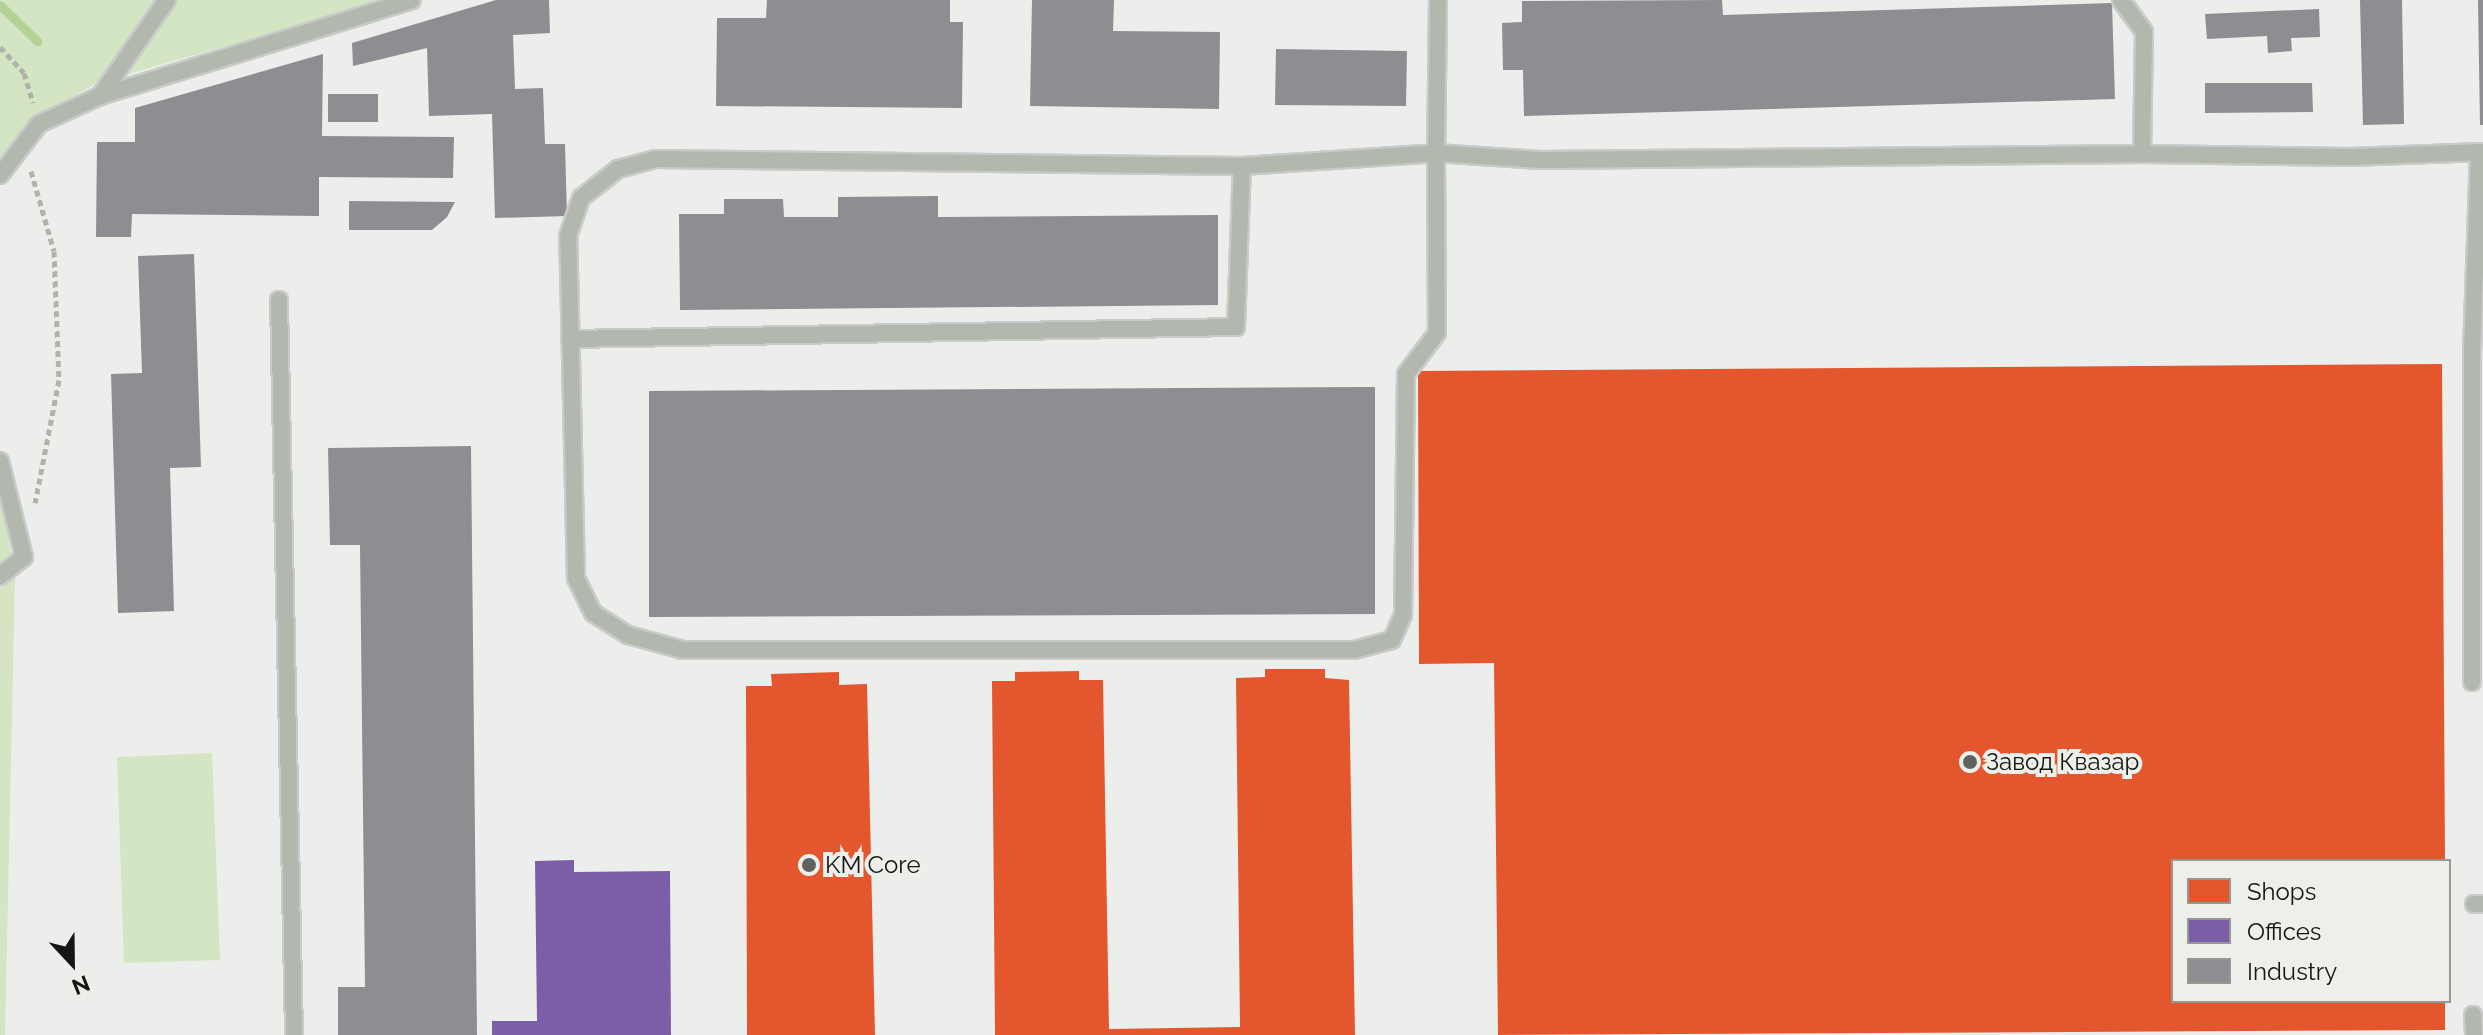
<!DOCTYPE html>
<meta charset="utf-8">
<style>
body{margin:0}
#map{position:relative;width:2483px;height:1035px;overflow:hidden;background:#eceeeb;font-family:Raleway,sans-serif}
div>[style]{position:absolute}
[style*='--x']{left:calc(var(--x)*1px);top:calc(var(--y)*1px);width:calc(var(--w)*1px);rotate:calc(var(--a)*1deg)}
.green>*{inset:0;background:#d3e5c2}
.shops>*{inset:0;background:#e4572e}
.offices>*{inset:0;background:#7b5ea7}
.industry>*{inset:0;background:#8d8d92}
.stream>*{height:9px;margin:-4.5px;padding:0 4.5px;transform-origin:4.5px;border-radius:4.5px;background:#b4d297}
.path>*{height:5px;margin-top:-2.5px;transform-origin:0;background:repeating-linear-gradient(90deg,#b0b3ac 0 6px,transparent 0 10px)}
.roads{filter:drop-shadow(2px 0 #cacbc9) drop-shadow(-2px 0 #cacbc9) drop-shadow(0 2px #cacbc9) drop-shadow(0 -2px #cacbc9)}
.service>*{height:16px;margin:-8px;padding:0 8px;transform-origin:8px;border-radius:8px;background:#b2b8ad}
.dots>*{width:22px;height:22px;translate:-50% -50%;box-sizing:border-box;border:4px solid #ecefea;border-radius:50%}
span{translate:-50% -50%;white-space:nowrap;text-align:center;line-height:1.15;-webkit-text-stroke:8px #ecefea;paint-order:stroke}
.poi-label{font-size:24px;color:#151614}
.left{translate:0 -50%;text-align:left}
.legend{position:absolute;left:2171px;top:859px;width:280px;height:144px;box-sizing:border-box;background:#ecefea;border:2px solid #969894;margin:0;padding:10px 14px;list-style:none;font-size:24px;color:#151614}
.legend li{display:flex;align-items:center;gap:16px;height:40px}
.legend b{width:40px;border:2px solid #969894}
.north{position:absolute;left:32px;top:923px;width:80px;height:80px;-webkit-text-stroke:6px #ecefea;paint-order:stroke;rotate:158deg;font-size:22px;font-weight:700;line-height:32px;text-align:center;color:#151614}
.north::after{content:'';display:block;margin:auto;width:28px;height:36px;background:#151614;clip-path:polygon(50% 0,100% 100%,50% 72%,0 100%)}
</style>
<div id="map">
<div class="green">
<i style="clip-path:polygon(0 0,385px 0,97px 83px,34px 118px,0 159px)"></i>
<i style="clip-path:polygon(0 489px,15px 577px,5px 1035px,0 1035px)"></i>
<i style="clip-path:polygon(212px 753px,220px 960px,124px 963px,117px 757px)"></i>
</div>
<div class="shops">
<i style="clip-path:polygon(2442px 364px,2445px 861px,2173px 861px,2173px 1001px,2445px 1001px,2445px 1030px,1498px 1035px,1494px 663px,1419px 664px,1418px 371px)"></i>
<i style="clip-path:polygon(1265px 669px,1325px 669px,1325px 678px,1349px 680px,1355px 1035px,995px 1035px,992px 681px,1015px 681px,1015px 672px,1079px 671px,1079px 680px,1103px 680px,1109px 1029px,1240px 1027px,1236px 678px,1265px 677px)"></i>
<i style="clip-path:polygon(839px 672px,839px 685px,867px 684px,875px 1035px,747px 1035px,746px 686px,772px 686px,771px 674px)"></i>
</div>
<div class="offices">
<i style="clip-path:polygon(574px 860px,574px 872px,670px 871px,671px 1035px,492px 1035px,492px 1021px,537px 1021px,535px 861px)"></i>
</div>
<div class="industry">
<i style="clip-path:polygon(496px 0,549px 0,550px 33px,513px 35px,515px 89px,543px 88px,545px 144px,565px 144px,567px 216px,495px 218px,492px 114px,429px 116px,427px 48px,353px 66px,352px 43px)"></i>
<i style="clip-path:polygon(767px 0,950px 0,950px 22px,963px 22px,962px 108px,716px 106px,717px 18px,766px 18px)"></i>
<i style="clip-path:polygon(1032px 0,1114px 0,1113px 31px,1220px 32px,1219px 109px,1030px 106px)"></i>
<i style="clip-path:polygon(1722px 0,1723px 15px,2112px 3px,2115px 99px,1524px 116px,1523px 70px,1503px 70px,1502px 23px,1522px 22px,1522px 1px)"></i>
<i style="clip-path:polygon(2360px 0,2402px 0,2404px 124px,2363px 125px)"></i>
<i style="clip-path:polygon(2478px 0,2483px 0,2483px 125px,2480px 125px)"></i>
<i style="clip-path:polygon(2319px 9px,2320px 37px,2291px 38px,2292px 51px,2268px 53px,2267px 36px,2207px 39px,2205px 14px)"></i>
<i style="clip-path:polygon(1276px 49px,1407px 51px,1406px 106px,1275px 105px)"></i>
<i style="clip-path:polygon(323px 54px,322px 136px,454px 137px,453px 178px,319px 177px,319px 216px,132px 214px,131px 237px,96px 237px,97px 142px,135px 142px,135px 108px)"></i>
<i style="clip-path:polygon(2205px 83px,2312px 83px,2313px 112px,2205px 113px)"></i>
<i style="clip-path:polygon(328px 94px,378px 94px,378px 122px,328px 122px)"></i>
<i style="clip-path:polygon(938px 196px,938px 217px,1218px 215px,1218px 305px,680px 310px,679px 214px,724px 214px,724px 199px,783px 199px,784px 217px,838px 217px,838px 197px)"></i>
<i style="clip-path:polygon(349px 201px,455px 202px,447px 217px,432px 230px,349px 230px)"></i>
<i style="clip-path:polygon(194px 254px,201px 467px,170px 468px,174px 611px,118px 613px,111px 374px,142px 373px,138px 256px)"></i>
<i style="clip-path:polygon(1375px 387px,1375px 614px,649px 617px,649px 391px)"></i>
<i style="clip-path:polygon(471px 446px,477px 1035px,338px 1035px,338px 987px,365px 987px,360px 545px,330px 545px,328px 448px)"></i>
</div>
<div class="stream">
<i style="--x:0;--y:5;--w:52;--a:44.2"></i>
</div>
<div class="path">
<i style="--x:0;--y:47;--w:35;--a:47"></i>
<i style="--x:24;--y:73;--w:31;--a:73"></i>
<i style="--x:31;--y:171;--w:83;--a:74"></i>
<i style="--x:54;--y:251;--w:129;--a:87.8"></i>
<i style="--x:59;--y:380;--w:125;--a:101"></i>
</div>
<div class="roads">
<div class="service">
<i style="--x:1438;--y:0;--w:153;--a:90.7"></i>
<i style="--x:1436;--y:153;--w:180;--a:89.7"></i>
<i style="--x:1437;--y:333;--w:51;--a:127.1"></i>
<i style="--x:1406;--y:374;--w:241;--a:90.7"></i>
<i style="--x:1403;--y:615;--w:27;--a:114"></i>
<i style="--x:1392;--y:640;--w:39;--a:165"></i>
<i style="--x:1354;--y:650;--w:671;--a:180"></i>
<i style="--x:683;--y:650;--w:57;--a:-164.7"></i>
<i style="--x:628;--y:635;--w:41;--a:-147.8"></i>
<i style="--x:593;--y:613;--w:39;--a:-116"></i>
<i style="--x:576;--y:578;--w:342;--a:-91.3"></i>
<i style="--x:568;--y:236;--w:40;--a:-71.1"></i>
<i style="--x:581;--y:198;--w:47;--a:-38.1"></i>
<i style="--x:618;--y:169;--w:39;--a:-15"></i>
<i style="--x:656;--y:159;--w:586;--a:0.68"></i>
<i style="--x:1242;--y:166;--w:194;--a:-3.8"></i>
<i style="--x:1436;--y:153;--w:104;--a:3.9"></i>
<i style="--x:1540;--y:160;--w:602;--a:-0.57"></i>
<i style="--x:2142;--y:154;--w:208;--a:0.8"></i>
<i style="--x:2350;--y:157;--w:133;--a:-2.2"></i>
<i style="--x:2121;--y:0;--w:39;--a:54"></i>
<i style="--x:2144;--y:32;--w:122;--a:90.9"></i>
<i style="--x:100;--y:96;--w:117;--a:-55.1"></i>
<i style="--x:0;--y:175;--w:64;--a:-52.6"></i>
<i style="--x:39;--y:124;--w:67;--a:-24.7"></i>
<i style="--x:100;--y:96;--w:326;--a:-17.1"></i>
<i style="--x:279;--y:300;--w:735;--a:88.83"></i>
<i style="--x:570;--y:339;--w:666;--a:-1.03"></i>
<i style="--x:1236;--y:327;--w:161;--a:-87.9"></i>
<i style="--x:0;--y:461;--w:99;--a:76"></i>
<i style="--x:24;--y:557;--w:31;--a:142"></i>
<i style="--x:2472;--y:682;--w:329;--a:-90"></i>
<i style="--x:2472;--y:353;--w:201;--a:-88"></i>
<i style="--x:2474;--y:904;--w:9;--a:0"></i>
<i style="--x:2473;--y:1015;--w:20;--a:87"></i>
</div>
</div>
<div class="dots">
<i style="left:1970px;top:762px;background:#60625f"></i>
<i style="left:809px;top:865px;background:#60625f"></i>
</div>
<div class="poi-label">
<span class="left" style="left:1986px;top:762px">Завод Квазар</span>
<span class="left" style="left:825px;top:865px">KM Core</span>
</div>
<ul class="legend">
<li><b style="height:22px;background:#e4572e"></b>Shops</li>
<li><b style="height:22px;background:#7b5ea7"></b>Offices</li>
<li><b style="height:22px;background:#8d8d92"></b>Industry</li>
</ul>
<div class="north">N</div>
</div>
